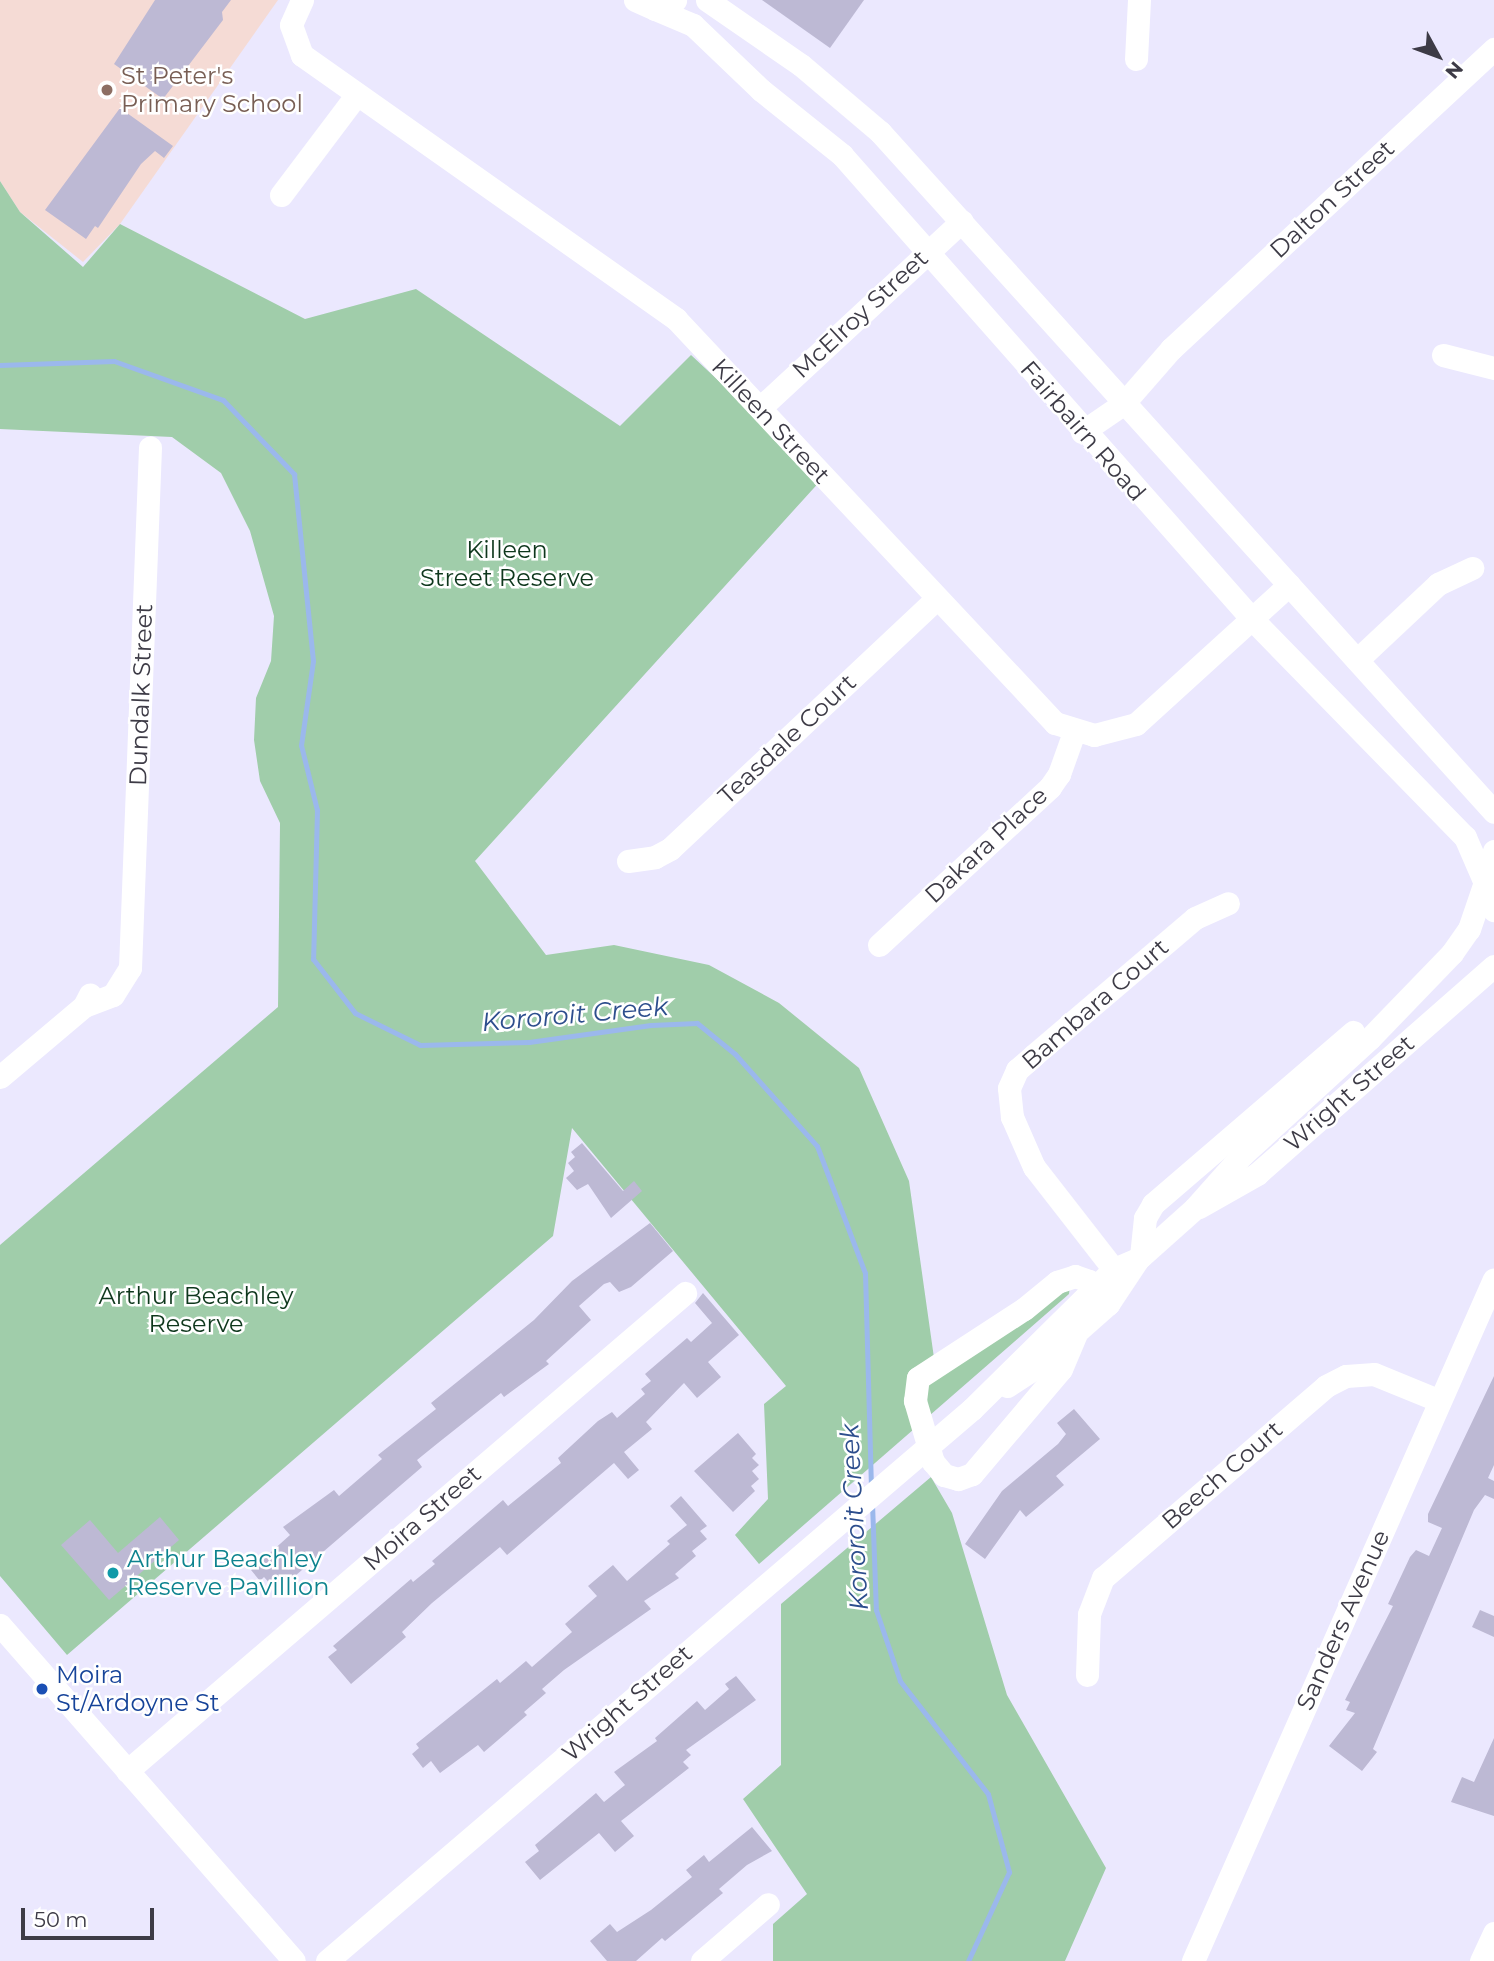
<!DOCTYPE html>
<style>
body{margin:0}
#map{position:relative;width:1494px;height:1961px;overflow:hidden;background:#ebe8fe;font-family:Montserrat,sans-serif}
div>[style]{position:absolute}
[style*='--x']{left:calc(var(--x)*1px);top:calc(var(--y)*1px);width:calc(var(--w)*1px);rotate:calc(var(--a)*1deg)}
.education>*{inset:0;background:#f5dbd5}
.green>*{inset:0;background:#a0cdaa}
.stream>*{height:5px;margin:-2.5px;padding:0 2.5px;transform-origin:2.5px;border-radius:2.5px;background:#9bb8ec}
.building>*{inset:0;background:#bdb9d4}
.minor>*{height:23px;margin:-11.5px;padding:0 11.5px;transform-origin:11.5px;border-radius:11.5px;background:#fff}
.dots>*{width:19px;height:19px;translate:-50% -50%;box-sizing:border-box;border:4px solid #fff;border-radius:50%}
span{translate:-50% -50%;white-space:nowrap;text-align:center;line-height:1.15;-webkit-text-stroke:5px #fff;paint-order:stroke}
.education-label{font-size:24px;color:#785e54}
.left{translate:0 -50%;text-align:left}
.street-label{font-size:24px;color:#3d3b46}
.park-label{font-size:24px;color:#0e371c}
.culture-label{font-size:24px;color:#0d838f}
.transit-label{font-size:24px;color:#164399}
.water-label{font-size:26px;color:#2d4e8d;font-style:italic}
.north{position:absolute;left:1403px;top:21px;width:70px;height:70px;-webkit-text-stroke:5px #fff;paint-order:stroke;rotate:131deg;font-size:19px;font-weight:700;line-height:28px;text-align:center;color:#3d3b46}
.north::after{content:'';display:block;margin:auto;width:24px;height:32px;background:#3d3b46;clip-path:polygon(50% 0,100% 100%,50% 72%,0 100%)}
.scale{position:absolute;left:21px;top:1908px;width:133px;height:32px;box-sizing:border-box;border:4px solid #3d3b46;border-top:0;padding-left:9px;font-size:21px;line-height:24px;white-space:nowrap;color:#3d3b46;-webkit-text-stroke:5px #fff;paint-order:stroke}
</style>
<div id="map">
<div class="education">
<i style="clip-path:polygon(0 0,278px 0,120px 224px,83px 262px,20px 212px,0 181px)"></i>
</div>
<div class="green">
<i style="clip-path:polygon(0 181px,20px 212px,83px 267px,120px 224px,305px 319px,416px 289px,620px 426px,691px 355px,823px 478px,475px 861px,546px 955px,614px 945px,709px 965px,779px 1003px,859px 1068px,909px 1181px,936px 1372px,1070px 1286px,1069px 1294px,759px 1564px,735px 1535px,768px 1499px,764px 1404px,786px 1386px,572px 1128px,553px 1236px,67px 1655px,0 1576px,0 1245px,278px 1007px,280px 823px,260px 781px,254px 740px,256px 698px,271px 661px,274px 616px,250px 531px,221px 473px,172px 437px,0 429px)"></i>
<i style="clip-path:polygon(931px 1477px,952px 1513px,1007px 1695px,1106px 1868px,1065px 1961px,773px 1961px,773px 1924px,807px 1894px,743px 1799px,781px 1765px,781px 1604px)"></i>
</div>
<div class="stream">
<i style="--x:0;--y:365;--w:114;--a:-2"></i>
<i style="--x:114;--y:361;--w:116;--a:19.7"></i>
<i style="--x:223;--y:400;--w:103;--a:46.2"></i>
<i style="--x:294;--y:474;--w:188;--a:84.2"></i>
<i style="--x:313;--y:661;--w:85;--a:98.1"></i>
<i style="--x:301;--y:745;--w:67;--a:76.2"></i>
<i style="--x:317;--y:810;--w:149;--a:91.5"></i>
<i style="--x:313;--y:959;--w:68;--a:52.1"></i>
<i style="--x:355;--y:1013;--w:72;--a:26.2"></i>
<i style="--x:420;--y:1045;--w:109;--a:-1.6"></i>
<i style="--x:529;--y:1042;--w:123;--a:-7.9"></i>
<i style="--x:651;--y:1025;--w:46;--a:-2.5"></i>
<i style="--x:697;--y:1023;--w:49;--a:39.2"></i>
<i style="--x:735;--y:1054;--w:123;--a:48.3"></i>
<i style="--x:817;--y:1146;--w:136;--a:69.3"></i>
<i style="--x:865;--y:1273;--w:213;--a:88.4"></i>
<i style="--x:872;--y:1503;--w:107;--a:87.9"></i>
<i style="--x:876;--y:1610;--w:75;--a:71.3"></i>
<i style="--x:900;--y:1681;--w:143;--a:52.1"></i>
<i style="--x:988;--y:1794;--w:81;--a:74.9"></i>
<i style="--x:1009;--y:1872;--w:98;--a:114.7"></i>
</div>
<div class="building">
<i style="clip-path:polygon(155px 0,231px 0,222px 12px,223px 20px,163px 99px,114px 64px)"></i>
<i style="clip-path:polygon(762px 0,864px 0,830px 48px)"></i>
<i style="clip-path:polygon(120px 108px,173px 146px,164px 158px,155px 151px,141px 164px,98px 228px,95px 226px,86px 239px,45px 210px)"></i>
<i style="clip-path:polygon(582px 1143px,623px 1191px,634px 1181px,642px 1191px,611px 1218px,588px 1184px,577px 1190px,566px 1178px,574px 1171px,568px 1163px,575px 1157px,571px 1152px)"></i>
<i style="clip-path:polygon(650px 1223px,673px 1251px,631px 1287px,619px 1292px,610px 1282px,604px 1284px,579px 1306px,591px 1320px,546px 1361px,549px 1364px,504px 1397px,501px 1393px,438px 1443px,417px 1460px,422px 1467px,288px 1582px,283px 1578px,273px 1587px,264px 1577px,260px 1581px,251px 1570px,290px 1535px,283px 1527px,334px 1490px,339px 1496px,382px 1459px,378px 1455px,436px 1409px,431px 1403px,534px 1320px,572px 1281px)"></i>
<i style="clip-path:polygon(703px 1293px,739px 1335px,708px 1362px,721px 1377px,697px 1398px,684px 1383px,646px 1422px,652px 1429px,624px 1452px,639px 1470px,628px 1479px,614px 1463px,507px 1555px,500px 1547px,432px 1603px,402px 1632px,406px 1637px,351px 1684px,328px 1657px,337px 1650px,333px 1646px,411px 1579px,413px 1582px,435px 1564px,432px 1561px,503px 1500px,508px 1506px,561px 1463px,558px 1458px,598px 1421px,612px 1412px,617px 1418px,645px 1394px,641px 1389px,651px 1381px,645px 1374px,687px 1338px,691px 1342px,712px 1323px,695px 1303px)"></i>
<i style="clip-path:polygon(1494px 1376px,1494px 1465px,1488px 1478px,1494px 1481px,1494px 1499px,1485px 1495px,1474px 1510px,1373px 1749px,1377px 1752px,1362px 1771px,1329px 1746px,1355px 1713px,1346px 1710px,1350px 1702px,1345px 1700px,1393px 1606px,1388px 1604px,1410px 1557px,1416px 1550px,1429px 1556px,1442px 1528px,1428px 1522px,1428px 1514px)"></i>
<i style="clip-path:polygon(1074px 1409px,1100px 1439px,1056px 1476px,1064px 1485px,1026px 1517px,1020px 1510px,985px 1559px,965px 1544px,1002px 1491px,1058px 1444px,1066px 1434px,1057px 1423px)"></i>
<i style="clip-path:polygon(738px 1433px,756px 1454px,752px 1458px,759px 1465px,752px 1471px,759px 1479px,751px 1486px,755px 1491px,733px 1512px,694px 1471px)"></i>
<i style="clip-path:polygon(681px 1496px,707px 1526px,700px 1531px,707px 1539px,692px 1551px,696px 1556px,675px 1574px,679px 1578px,644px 1601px,651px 1609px,564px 1670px,542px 1689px,546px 1693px,524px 1712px,527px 1715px,484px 1752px,478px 1745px,440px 1773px,431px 1761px,423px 1768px,412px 1754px,419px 1748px,416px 1744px,497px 1679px,500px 1683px,526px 1661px,532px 1667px,572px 1632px,565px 1624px,597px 1596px,588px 1586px,613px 1565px,627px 1581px,670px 1544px,667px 1541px,687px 1525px,670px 1506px)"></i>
<i style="clip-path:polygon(160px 1517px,179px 1540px,109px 1600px,61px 1545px,90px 1520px,118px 1553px)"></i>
<i style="clip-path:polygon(1480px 1610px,1494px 1616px,1494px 1637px,1472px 1627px)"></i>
<i style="clip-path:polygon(736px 1676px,756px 1700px,686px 1750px,691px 1755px,683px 1762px,689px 1768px,621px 1821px,634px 1836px,615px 1852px,599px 1833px,540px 1880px,525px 1862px,539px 1851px,535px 1845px,596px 1793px,604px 1802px,625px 1785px,614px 1772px,657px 1741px,655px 1738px,697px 1701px,705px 1710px,729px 1689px,725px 1684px)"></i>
<i style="clip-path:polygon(1494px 1738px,1494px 1816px,1451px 1802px,1462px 1777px,1474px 1782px)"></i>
<i style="clip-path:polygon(752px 1827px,772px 1851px,747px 1865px,719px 1889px,723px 1893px,665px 1941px,662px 1938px,636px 1961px,607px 1961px,590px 1941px,610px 1924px,617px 1932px,651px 1910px,692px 1877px,686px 1870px,704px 1855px,709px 1862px)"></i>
</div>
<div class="minor">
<i style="--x:302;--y:0;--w:27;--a:114"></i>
<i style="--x:291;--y:25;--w:32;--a:70"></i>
<i style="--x:302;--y:55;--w:458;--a:35.2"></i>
<i style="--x:676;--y:319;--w:554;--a:46.83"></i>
<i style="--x:1055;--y:723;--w:41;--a:17.1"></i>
<i style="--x:1094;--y:735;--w:43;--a:-14.7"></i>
<i style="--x:1136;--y:724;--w:207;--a:-42.3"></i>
<i style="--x:635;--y:0;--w:22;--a:24"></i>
<i style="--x:655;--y:9;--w:22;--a:-24"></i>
<i style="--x:707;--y:0;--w:114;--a:34.7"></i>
<i style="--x:801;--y:65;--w:104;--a:40.3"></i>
<i style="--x:880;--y:132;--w:916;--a:47.92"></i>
<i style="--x:655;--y:9;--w:41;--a:22.8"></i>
<i style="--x:693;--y:25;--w:94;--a:43.7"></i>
<i style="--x:761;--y:90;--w:104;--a:38.7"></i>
<i style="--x:842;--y:155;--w:619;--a:48.54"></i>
<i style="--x:1252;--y:619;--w:305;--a:45.7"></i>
<i style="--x:1465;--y:837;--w:48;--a:66.6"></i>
<i style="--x:1136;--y:59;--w:59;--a:-87.1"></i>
<i style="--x:281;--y:195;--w:126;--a:-53"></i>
<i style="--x:1443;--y:355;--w:53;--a:14.3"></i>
<i style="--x:760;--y:408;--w:275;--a:-42.8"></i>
<i style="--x:1082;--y:432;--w:50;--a:-34.3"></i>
<i style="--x:1123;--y:404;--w:73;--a:-48.9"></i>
<i style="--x:1171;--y:349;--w:441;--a:-42.9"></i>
<i style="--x:1357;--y:660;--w:111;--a:-43.2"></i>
<i style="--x:1438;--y:584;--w:38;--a:-25"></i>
<i style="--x:1494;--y:851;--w:32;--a:108"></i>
<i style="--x:1484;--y:881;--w:31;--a:71"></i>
<i style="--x:628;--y:861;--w:27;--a:-8"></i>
<i style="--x:655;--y:857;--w:17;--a:-28"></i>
<i style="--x:670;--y:849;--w:366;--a:-43.2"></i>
<i style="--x:879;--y:945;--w:233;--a:-42.7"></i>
<i style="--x:1050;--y:787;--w:16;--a:-55"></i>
<i style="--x:1059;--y:774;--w:45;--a:-70.3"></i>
<i style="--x:84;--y:1006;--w:31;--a:-21"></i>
<i style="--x:113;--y:995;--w:32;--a:-58"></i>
<i style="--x:130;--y:968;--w:521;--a:-87.8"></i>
<i style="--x:0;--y:1077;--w:110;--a:-40.2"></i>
<i style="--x:84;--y:1006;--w:13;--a:-63"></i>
<i style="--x:1199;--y:1207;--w:67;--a:-29.6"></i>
<i style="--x:1257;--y:1174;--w:315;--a:-41.3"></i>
<i style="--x:1141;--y:1256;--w:38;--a:-84"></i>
<i style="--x:1145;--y:1218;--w:16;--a:-60"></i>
<i style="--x:1153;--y:1204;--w:264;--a:-40.7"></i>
<i style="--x:1075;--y:1276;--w:15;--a:20"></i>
<i style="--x:1089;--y:1281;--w:17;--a:83"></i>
<i style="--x:1091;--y:1298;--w:77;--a:112.9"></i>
<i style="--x:1061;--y:1369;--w:138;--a:130.3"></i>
<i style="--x:972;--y:1474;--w:15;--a:160"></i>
<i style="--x:958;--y:1479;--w:15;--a:-164"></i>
<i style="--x:944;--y:1475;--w:17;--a:-130"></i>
<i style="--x:933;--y:1462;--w:64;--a:-106.4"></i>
<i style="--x:915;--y:1401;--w:23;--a:-83"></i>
<i style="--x:918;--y:1378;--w:126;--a:-33.1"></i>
<i style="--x:1024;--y:1309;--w:43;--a:-39.3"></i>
<i style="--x:1057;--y:1282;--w:19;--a:-18"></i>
<i style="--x:1122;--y:1280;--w:143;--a:-127.9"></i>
<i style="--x:1034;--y:1167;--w:55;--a:-113.7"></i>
<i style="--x:1012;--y:1117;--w:29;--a:-96"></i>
<i style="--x:1009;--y:1088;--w:20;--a:-66"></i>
<i style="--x:1017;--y:1070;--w:23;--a:-41"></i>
<i style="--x:1034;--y:1055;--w:211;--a:-40.4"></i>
<i style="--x:1195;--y:918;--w:36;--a:-24"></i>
<i style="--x:1007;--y:1386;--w:37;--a:-33"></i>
<i style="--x:1038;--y:1366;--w:94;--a:-41.5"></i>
<i style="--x:1108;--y:1304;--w:54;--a:-56.3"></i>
<i style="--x:1138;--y:1259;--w:76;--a:-41.8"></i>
<i style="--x:1195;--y:1208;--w:71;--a:-48.4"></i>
<i style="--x:1242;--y:1155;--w:173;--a:-42.4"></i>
<i style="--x:1370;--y:1038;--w:118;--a:-46"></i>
<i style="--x:1452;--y:953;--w:29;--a:-55"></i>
<i style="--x:1469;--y:929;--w:46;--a:-71.2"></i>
<i style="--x:0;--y:1625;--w:446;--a:48.8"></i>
<i style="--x:1087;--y:1675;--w:61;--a:-88.1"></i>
<i style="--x:1089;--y:1614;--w:39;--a:-69"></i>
<i style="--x:1103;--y:1578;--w:294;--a:-40.7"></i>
<i style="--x:1326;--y:1386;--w:22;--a:-27"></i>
<i style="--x:1346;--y:1376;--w:28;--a:-4"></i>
<i style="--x:1374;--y:1374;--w:71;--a:22.2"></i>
<i style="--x:127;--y:1771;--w:735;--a:-40.58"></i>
<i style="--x:327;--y:1961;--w:849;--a:-40.56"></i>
<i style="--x:972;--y:1409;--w:199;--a:-44.6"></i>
<i style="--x:1114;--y:1269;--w:26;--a:-23"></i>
<i style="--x:702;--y:1961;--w:87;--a:-40.8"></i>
<i style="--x:1193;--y:1961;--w:745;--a:-66.19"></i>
<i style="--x:1481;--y:1961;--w:31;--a:-65"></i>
</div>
<div class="dots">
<i style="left:107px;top:90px;background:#8d6e63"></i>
<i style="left:113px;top:1573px;background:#0f9aa8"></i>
<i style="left:42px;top:1689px;background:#1a4fb4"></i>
</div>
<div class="education-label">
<span class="left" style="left:121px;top:90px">St Peter's<br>Primary School</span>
</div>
<div class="street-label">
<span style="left:1332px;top:199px;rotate:-43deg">Dalton Street</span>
<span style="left:860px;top:314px;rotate:-43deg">McElroy Street</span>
<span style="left:771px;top:421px;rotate:47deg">Killeen Street</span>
<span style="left:1083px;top:431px;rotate:49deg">Fairbairn Road</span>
<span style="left:141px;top:695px;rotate:-88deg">Dundalk Street</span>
<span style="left:787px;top:739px;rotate:-43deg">Teasdale Court</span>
<span style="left:986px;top:845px;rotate:-43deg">Dakara Place</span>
<span style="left:1095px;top:1004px;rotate:-41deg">Bambara Court</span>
<span style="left:1349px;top:1093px;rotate:-41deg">Wright Street</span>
<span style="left:1222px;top:1475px;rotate:-41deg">Beech Court</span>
<span style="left:422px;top:1518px;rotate:-41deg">Moira Street</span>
<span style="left:1343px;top:1620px;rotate:-66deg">Sanders Avenue</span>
<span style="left:627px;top:1703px;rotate:-41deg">Wright Street</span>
</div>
<div class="park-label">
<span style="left:507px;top:564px">Killeen<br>Street Reserve</span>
<span style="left:196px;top:1310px">Arthur Beachley<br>Reserve</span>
</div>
<div class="culture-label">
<span class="left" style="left:127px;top:1573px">Arthur Beachley<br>Reserve Pavillion</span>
</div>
<div class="transit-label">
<span class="left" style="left:56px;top:1689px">Moira<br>St/Ardoyne St</span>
</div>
<div class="water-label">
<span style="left:575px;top:1015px;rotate:-5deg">Kororoit Creek</span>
<span style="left:855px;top:1517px;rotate:-93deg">Kororoit Creek</span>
</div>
<div class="north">N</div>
<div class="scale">50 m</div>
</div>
